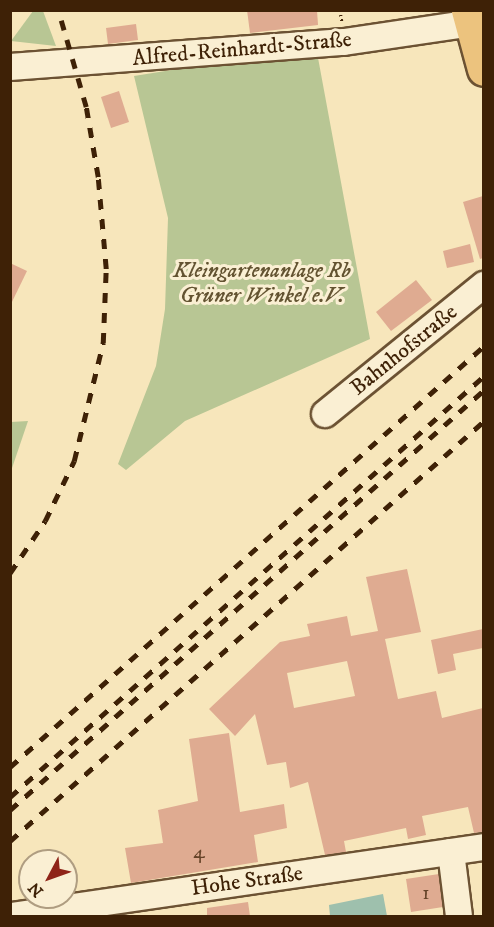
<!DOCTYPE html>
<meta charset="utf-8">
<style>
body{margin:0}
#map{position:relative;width:494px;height:927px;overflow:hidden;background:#f7e6bb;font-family:"IM FELL DW Pica",serif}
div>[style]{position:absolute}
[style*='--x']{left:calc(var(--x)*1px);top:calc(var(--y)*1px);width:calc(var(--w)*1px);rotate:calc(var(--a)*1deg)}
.green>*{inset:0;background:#b8c694}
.water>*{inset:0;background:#9ec0ad}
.building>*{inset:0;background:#dfab91}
.path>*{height:3px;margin-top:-1.5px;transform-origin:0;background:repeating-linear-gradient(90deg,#3e2106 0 1.5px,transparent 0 4.5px)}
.roads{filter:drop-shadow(2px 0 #6c5233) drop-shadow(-2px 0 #6c5233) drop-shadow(0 2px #6c5233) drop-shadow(0 -2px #6c5233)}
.minor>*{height:26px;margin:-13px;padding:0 13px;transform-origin:13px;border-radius:13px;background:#faefd3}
.major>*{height:33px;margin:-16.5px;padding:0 16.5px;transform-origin:16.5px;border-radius:16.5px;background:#ecc37e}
.rail>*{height:4.5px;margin-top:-2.25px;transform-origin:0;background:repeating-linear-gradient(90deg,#3e2106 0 10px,transparent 0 20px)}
span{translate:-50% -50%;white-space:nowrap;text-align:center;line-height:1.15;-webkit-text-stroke:6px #faefd3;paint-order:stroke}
.number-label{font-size:20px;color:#664429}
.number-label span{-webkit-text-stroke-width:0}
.street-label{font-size:22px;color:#3e2106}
.park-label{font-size:22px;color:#635331;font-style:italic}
.frame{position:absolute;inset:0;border:12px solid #3e2106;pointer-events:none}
.north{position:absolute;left:18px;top:849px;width:60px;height:60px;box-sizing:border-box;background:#faefd3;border:2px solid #af9d81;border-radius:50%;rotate:229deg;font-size:16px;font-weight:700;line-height:24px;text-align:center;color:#3e2106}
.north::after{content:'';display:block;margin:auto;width:21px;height:27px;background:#8f2418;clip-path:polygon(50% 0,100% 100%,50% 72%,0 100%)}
</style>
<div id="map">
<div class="green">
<i style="clip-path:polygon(33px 11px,43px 11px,56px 46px,11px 41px)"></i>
<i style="clip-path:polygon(316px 47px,370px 339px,185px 421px,126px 470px,118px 464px,156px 366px,165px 309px,168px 218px,134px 76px)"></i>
<i style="clip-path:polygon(28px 421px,11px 471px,11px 422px)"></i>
</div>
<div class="water">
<i style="clip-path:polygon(383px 894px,387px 916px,330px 916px,329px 905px)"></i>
</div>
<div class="building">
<i style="clip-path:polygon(247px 10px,317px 10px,318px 25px,250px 33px)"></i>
<i style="clip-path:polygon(136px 24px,138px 40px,108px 44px,106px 28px)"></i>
<i style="clip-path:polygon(119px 91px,129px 122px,111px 128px,101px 97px)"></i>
<i style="clip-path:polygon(483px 196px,483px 258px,480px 259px,463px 202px)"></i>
<i style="clip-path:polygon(470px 244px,474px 262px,447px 268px,443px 251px)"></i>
<i style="clip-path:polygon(10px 263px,27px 271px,10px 306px)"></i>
<i style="clip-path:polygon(416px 280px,432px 300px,391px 331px,376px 312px)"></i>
<i style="clip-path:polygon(evenodd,407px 569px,421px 632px,385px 639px,398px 699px,436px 691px,442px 718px,483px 708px,483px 832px,474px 833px,468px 807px,422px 816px,426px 835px,408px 839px,406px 828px,344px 841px,346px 852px,325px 855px,308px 782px,290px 788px,286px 762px,267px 765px,255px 714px,235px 736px,209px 709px,280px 642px,310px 636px,307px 624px,347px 616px,351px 636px,378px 631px,366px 577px,407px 569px,347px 661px,355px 696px,294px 708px,287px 673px,347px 661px)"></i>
<i style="clip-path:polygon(483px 629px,483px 648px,453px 654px,456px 670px,438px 674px,431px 640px)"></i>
<i style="clip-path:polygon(229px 733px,240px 812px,284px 804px,287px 828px,254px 835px,258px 862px,131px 883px,125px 848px,163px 843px,158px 810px,198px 801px,189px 739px)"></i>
<i style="clip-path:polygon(439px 874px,443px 907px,411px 912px,406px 879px)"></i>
<i style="clip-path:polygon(248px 902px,250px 916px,207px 916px,207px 908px)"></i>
</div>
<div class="path">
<i style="--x:340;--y:10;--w:13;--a:81"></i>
</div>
<div class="roads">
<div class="minor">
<i style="--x:10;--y:67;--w:335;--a:-4.3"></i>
<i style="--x:344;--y:42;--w:129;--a:-8.4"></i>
<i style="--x:325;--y:414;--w:205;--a:-39.1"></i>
<i style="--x:451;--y:852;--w:64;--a:82.9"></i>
<i style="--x:11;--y:916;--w:478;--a:-8.3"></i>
</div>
<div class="major">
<i style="--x:468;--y:10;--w:61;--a:74.8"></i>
</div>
</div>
<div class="rail">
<i style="--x:10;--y:573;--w:63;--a:-56.1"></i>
<i style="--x:45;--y:521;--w:67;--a:-64.2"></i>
<i style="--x:74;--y:461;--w:122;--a:-76.2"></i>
<i style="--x:103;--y:343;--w:74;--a:-87.7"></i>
<i style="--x:106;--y:269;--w:92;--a:-95"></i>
<i style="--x:98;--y:177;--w:71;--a:-99.7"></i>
<i style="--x:86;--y:107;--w:101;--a:-106.1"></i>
<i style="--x:10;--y:767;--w:634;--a:-41.61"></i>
<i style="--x:10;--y:797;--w:634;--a:-41.61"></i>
<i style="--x:10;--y:810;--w:633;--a:-41.54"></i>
<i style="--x:10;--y:841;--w:633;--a:-41.54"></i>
</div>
<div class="number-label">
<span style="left:199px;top:852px">4</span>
<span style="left:426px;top:893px">1</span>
</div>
<div class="street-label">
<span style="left:242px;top:49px;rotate:-5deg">Alfred-Reinhardt-Straße</span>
<span style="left:404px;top:350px;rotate:-39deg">Bahnhofstraße</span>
<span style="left:247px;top:881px;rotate:-8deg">Hohe Straße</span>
</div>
<div class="park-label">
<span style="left:262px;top:283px">Kleingartenanlage Rb<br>Grüner Winkel e.V.</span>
</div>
<div class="frame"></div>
<div class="north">N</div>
</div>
